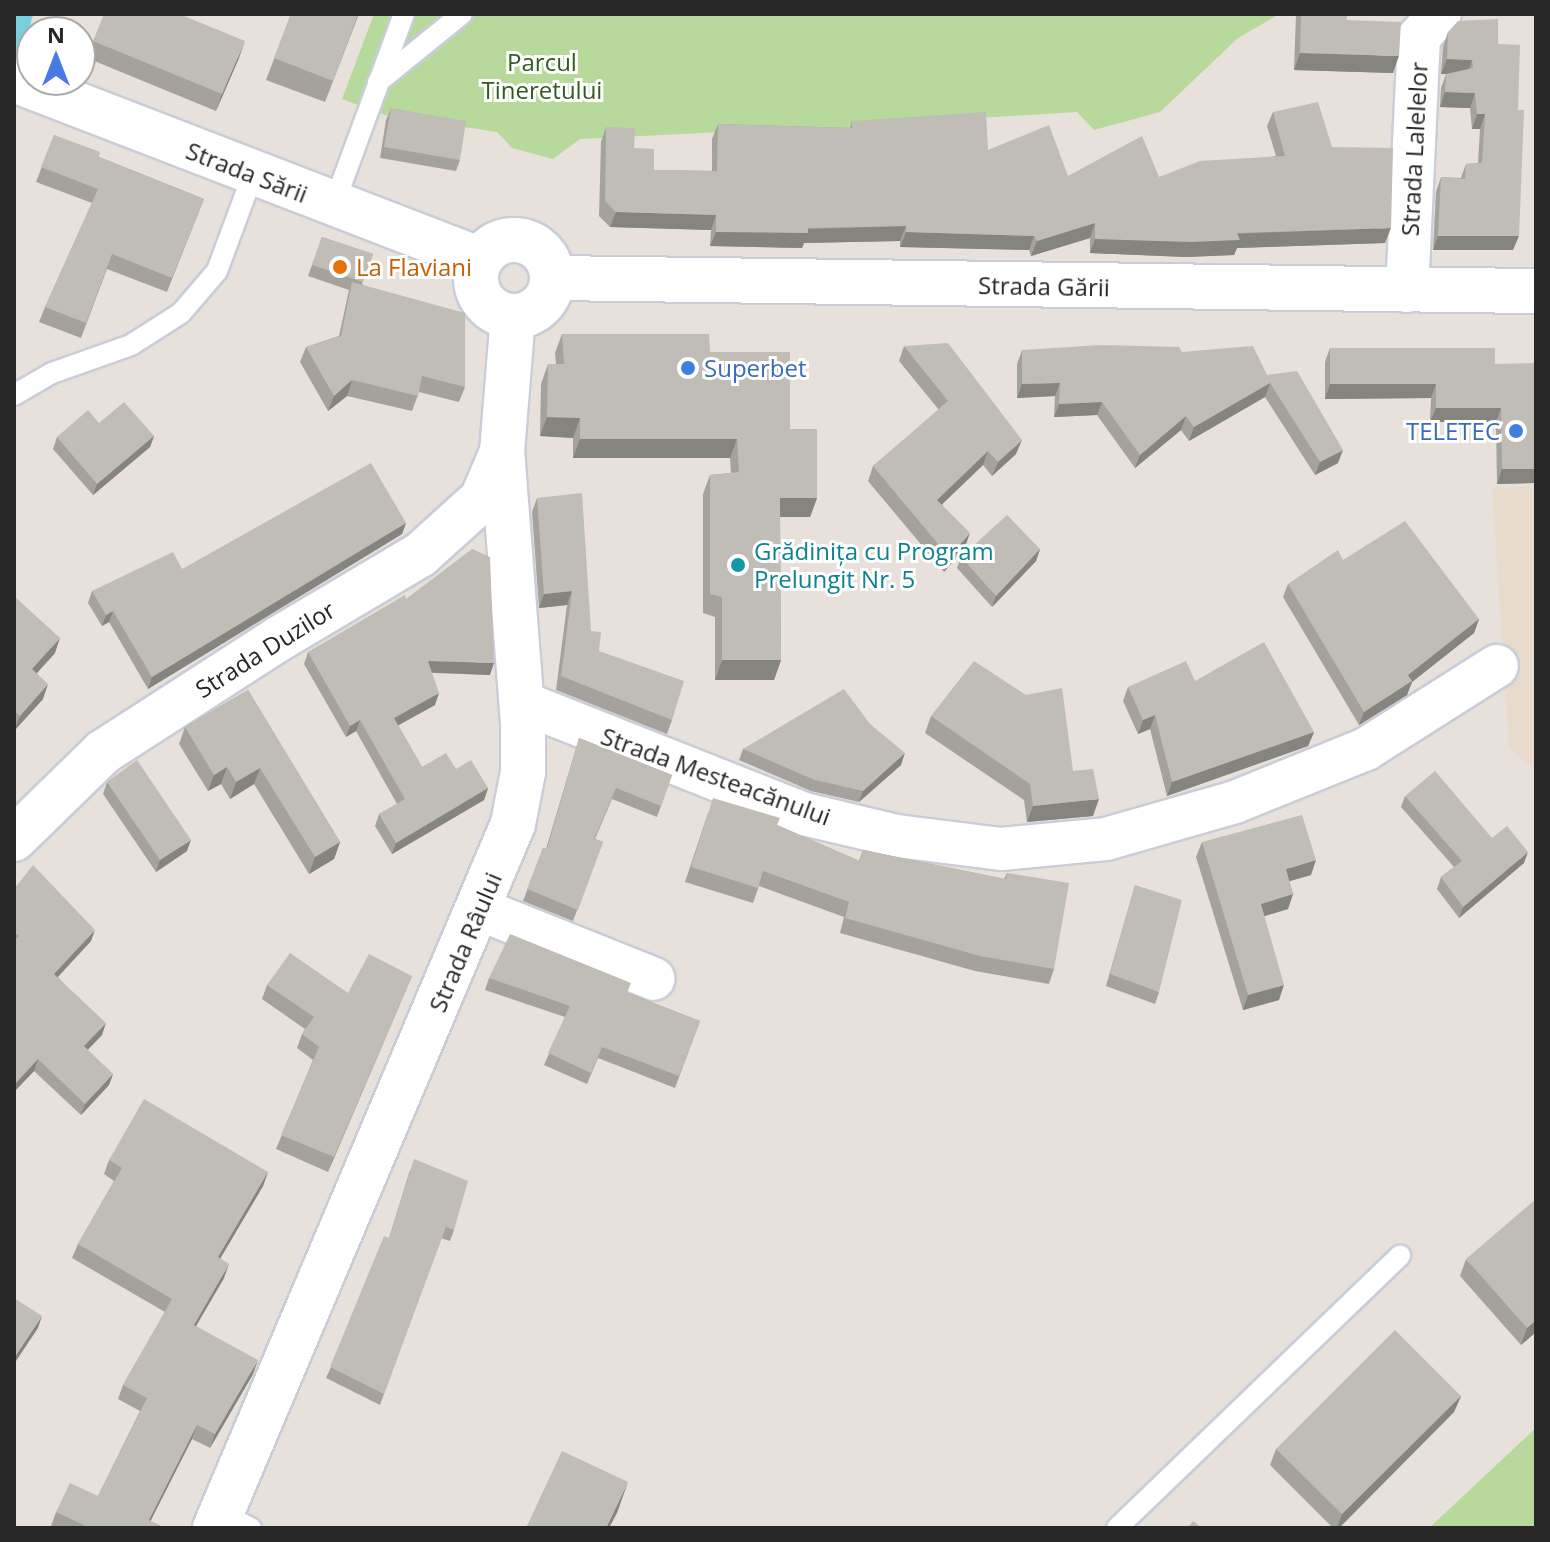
<!DOCTYPE html>
<meta charset="utf-8">
<style>
body{margin:0}
#map{position:relative;width:1550px;height:1542px;overflow:hidden;background:#e8e0da;font-family:"Open Sans",sans-serif}
div>[style]{position:absolute}
[style*='--x']{left:calc(var(--x)*1px);top:calc(var(--y)*1px);width:calc(var(--w)*1px);rotate:calc(var(--a)*1deg)}
.education>*{inset:0;background:#e8dbcb}
.green>*{inset:0;background:#b8d99c}
.water>*{inset:0;background:#78d0df}
.roads{filter:drop-shadow(2px 0 #c9cdd8) drop-shadow(-2px 0 #c9cdd8) drop-shadow(0 2px #c9cdd8) drop-shadow(0 -2px #c9cdd8)}
.service>*{height:20px;margin:-10px;padding:0 10px;transform-origin:10px;border-radius:10px;background:#fff}
.minor>*{height:42px;margin:-21px;padding:0 21px;transform-origin:21px;border-radius:21px;background:#fff}
.tertiary>*{height:44px;margin:-22px;padding:0 22px;transform-origin:22px;border-radius:22px;background:#fff}
.secondary>*{height:44px;margin:-22px;padding:0 22px;transform-origin:22px;border-radius:22px;background:#fff}
.secondary>.ring{margin:-22px;padding:0;box-sizing:content-box;background:none;border:44px solid #fff;border-radius:50%}
.wall>*{inset:0;background:#a5a29d}
.shaded-wall>*{inset:0;background:#86847f}
.building>*{inset:0;background:#c0bcb6}
.dots>*{width:22px;height:22px;translate:-50% -50%;box-sizing:border-box;border:4px solid #fff;border-radius:50%}
span{translate:-50% -50%;white-space:nowrap;text-align:center;line-height:1.15;-webkit-text-stroke:6px #fff;paint-order:stroke}
.park-label{font-size:24px;color:#335a21}
.street-label{font-size:24px;color:#272727}
.food-label{font-size:24px;color:#c56008}
.left{translate:0 -50%;text-align:left}
.shop-label{font-size:24px;color:#366cbe}
.right{translate:-100% -50%;text-align:right}
.culture-label{font-size:24px;color:#0d838f}
.frame{position:absolute;inset:0;border:16px solid #272727;pointer-events:none}
.north{position:absolute;left:16px;top:16px;width:80px;height:80px;box-sizing:border-box;background:#fff;border:2px solid #a9a9a9;border-radius:50%;rotate:0deg;font-size:22px;font-weight:700;line-height:32px;text-align:center;color:#272727}
.north::after{content:'';display:block;margin:auto;width:28px;height:36px;background:#4b79e4;clip-path:polygon(50% 0,100% 100%,50% 72%,0 100%)}
</style>
<div id="map">
<div class="education">
<i style="clip-path:polygon(1492px 487px,1536px 487px,1536px 770px,1509px 749px)"></i>
</div>
<div class="green">
<i style="clip-path:polygon(374px 14px,1295px 14px,1276px 16px,1238px 38px,1160px 112px,1094px 130px,1077px 112px,880px 124px,845px 163px,803px 128px,580px 139px,553px 159px,512px 148px,497px 132px,385px 115px,342px 99px)"></i>
<i style="clip-path:polygon(1536px 1428px,1536px 1528px,1429px 1528px)"></i>
</div>
<div class="water">
<i style="clip-path:polygon(14px 14px,33px 14px,14px 90px)"></i>
</div>
<div class="roads">
<div class="service">
<i style="--x:378;--y:82;--w:108;--a:-39"></i>
<i style="--x:334;--y:204;--w:202;--a:-69.8"></i>
<i style="--x:14;--y:395;--w:44;--a:-30.1"></i>
<i style="--x:52;--y:373;--w:84;--a:-19.5"></i>
<i style="--x:131;--y:345;--w:59;--a:-32.6"></i>
<i style="--x:181;--y:313;--w:55;--a:-49.4"></i>
<i style="--x:217;--y:271;--w:103;--a:-69.6"></i>
<i style="--x:221;--y:1513;--w:34;--a:27"></i>
<i style="--x:1117;--y:1528;--w:393;--a:-43.9"></i>
</div>
<div class="minor">
<i style="--x:1407;--y:291;--w:254;--a:-87.3"></i>
<i style="--x:1419;--y:37;--w:31;--a:-48"></i>
<i style="--x:521;--y:702;--w:304;--a:21.6"></i>
<i style="--x:804;--y:814;--w:96;--a:13.3"></i>
<i style="--x:897;--y:836;--w:105;--a:7.1"></i>
<i style="--x:1001;--y:849;--w:105;--a:-5.4"></i>
<i style="--x:1106;--y:839;--w:134;--a:-16"></i>
<i style="--x:1235;--y:802;--w:141;--a:-22"></i>
<i style="--x:1366;--y:749;--w:155;--a:-32.4"></i>
<i style="--x:479;--y:909;--w:188;--a:21.8"></i>
</div>
<div class="tertiary">
<i style="--x:14;--y:839;--w:124;--a:-44.3"></i>
<i style="--x:103;--y:752;--w:211;--a:-32.8"></i>
<i style="--x:280;--y:638;--w:163;--a:-30.7"></i>
<i style="--x:420;--y:555;--w:84;--a:-42.1"></i>
<i style="--x:482;--y:499;--w:51;--a:-66.9"></i>
</div>
<div class="secondary">
<i style="--x:14;--y:80;--w:500;--a:21.08"></i>
<i class="ring" style="left:476px;top:240px;width:32px;height:32px"></i>
<i style="--x:552;--y:278;--w:983;--a:0.76"></i>
<i style="--x:215;--y:1528;--w:764;--a:-67.06"></i>
<i style="--x:513;--y:824;--w:53;--a:-79.1"></i>
<i style="--x:523;--y:772;--w:49;--a:-90"></i>
<i style="--x:523;--y:723;--w:272;--a:-94.4"></i>
<i style="--x:502;--y:452;--w:136;--a:-85.4"></i>
</div>
</div>
<div class="wall">
<i style="clip-path:polygon(291px 14px,359px 14px,325px 102px,266px 80px)"></i>
<i style="clip-path:polygon(1296px 14px,1347px 14px,1346px 20px,1393px 73px,1294px 70px)"></i>
<i style="clip-path:polygon(1448px 32px,1498px 44px,1513px 250px,1433px 250px,1436px 192px,1441px 177px,1461px 178px,1466px 164px,1478px 163px,1480px 129px,1472px 129px,1470px 108px,1440px 107px,1441px 88px,1446px 74px,1441px 74px,1443px 47px)"></i>
<i style="clip-path:polygon(93px 41px,239px 58px,216px 111px,87px 58px)"></i>
<i style="clip-path:polygon(391px 108px,460px 160px,456px 171px,380px 158px,386px 120px)"></i>
<i style="clip-path:polygon(1273px 112px,1332px 147px,1385px 243px,1237px 248px,1234px 255px,1186px 257px,1090px 253px,1090px 238px,1031px 256px,1029px 250px,900px 247px,900px 241px,804px 243px,802px 248px,710px 246px,711px 230px,610px 227px,599px 216px,601px 142px,606px 127px,634px 148px,654px 170px,712px 171px,712px 139px,718px 124px,850px 128px,852px 121px,988px 150px,1068px 176px,1159px 177px,1276px 156px,1267px 126px)"></i>
<i style="clip-path:polygon(54px 135px,99px 157px,204px 199px,167px 292px,107px 269px,81px 338px,39px 322px,45px 307px,92px 203px,36px 182px)"></i>
<i style="clip-path:polygon(322px 237px,373px 254px,362px 284px,465px 387px,459px 402px,419px 392px,412px 411px,347px 396px,328px 411px,300px 362px,306px 347px,339px 336px,349px 290px,308px 276px)"></i>
<i style="clip-path:polygon(562px 334px,710px 352px,790px 429px,817px 498px,810px 517px,780px 517px,781px 660px,774px 680px,715px 680px,715px 617px,703px 613px,703px 494px,710px 475px,731px 473px,730px 458px,573px 458px,573px 438px,540px 436px,541px 384px,548px 364px,556px 364px,555px 353px)"></i>
<i style="clip-path:polygon(904px 346px,1016px 454px,992px 476px,983px 465px,942px 504px,965px 547px,944px 572px,868px 481px,873px 466px,939px 410px,899px 361px)"></i>
<i style="clip-path:polygon(1330px 348px,1495px 364px,1536px 483px,1497px 484px,1496px 422px,1430px 422px,1431px 398px,1325px 399px,1325px 362px)"></i>
<i style="clip-path:polygon(1022px 350px,1182px 352px,1267px 375px,1338px 463px,1315px 475px,1265px 397px,1189px 441px,1181px 430px,1135px 468px,1097px 415px,1054px 417px,1055px 396px,1017px 398px,1017px 364px)"></i>
<i style="clip-path:polygon(99px 423px,154px 436px,150px 447px,93px 495px,53px 449px,57px 437px)"></i>
<i style="clip-path:polygon(537px 498px,599px 651px,672px 720px,667px 734px,556px 690px,567px 605px,539px 608px,532px 512px)"></i>
<i style="clip-path:polygon(406px 523px,402px 534px,148px 689px,109px 622px,102px 626px,88px 603px,92px 591px,182px 569px)"></i>
<i style="clip-path:polygon(1040px 549px,1036px 561px,992px 607px,957px 568px,961px 557px)"></i>
<i style="clip-path:polygon(1288px 584px,1479px 619px,1474px 633px,1412px 682px,1407px 695px,1359px 725px,1283px 597px)"></i>
<i style="clip-path:polygon(14px 596px,55px 653px,37px 673px,43px 699px,14px 731px)"></i>
<i style="clip-path:polygon(406px 599px,490px 675px,432px 673px,435px 705px,398px 725px,422px 767px,456px 769px,488px 788px,484px 800px,392px 854px,375px 826px,379px 814px,397px 804px,356px 731px,346px 737px,304px 664px,308px 652px)"></i>
<i style="clip-path:polygon(1128px 687px,1314px 732px,1308px 746px,1167px 796px,1150px 729px,1138px 734px,1123px 701px)"></i>
<i style="clip-path:polygon(248px 690px,340px 842px,334px 859px,309px 874px,254px 784px,230px 799px,221px 784px,208px 791px,179px 744px,185px 727px)"></i>
<i style="clip-path:polygon(931px 716px,1073px 771px,1093px 816px,1027px 822px,1024px 800px,925px 733px)"></i>
<i style="clip-path:polygon(870px 724px,901px 765px,859px 802px,811px 791px,739px 760px,743px 749px)"></i>
<i style="clip-path:polygon(579px 738px,672px 775px,657px 817px,612px 799px,595px 839px,603px 842px,573px 921px,523px 901px,543px 848px,546px 849px)"></i>
<i style="clip-path:polygon(107px 782px,187px 851px,156px 872px,103px 794px)"></i>
<i style="clip-path:polygon(1405px 796px,1492px 838px,1524px 863px,1459px 918px,1437px 889px,1441px 877px,1454px 867px,1401px 807px)"></i>
<i style="clip-path:polygon(708px 813px,777px 825px,859px 861px,863px 850px,1004px 879px,1007px 873px,1054px 969px,1049px 984px,975px 971px,840px 933px,844px 917px,759px 886px,753px 903px,685px 882px)"></i>
<i style="clip-path:polygon(1202px 842px,1311px 875px,1289px 881px,1293px 894px,1288px 909px,1264px 916px,1279px 1000px,1243px 1010px,1196px 857px)"></i>
<i style="clip-path:polygon(1135px 885px,1159px 992px,1155px 1004px,1106px 986px)"></i>
<i style="clip-path:polygon(14px 889px,91px 941px,58px 977px,102px 1035px,87px 1050px,113px 1074px,109px 1085px,81px 1115px,34px 1071px,14px 1092px)"></i>
<i style="clip-path:polygon(412px 976px,328px 1172px,276px 1149px,313px 1060px,297px 1048px,302px 1034px,305px 1029px,262px 999px,267px 985px,348px 993px)"></i>
<i style="clip-path:polygon(489px 978px,628px 993px,700px 1021px,675px 1088px,598px 1058px,587px 1084px,544px 1065px,565px 1017px,485px 990px)"></i>
<i style="clip-path:polygon(109px 1160px,268px 1172px,263px 1186px,220px 1258px,224px 1278px,196px 1326px,253px 1374px,210px 1448px,192px 1439px,150px 1521px,165px 1528px,56px 1528px,51px 1526px,56px 1512px,98px 1496px,140px 1411px,118px 1399px,123px 1385px,165px 1312px,72px 1258px,78px 1244px,114px 1181px,104px 1174px)"></i>
<i style="clip-path:polygon(410px 1170px,454px 1230px,450px 1241px,441px 1238px,380px 1405px,326px 1378px,389px 1238px)"></i>
<i style="clip-path:polygon(1466px 1259px,1536px 1332px,1521px 1345px,1460px 1276px)"></i>
<i style="clip-path:polygon(1461px 1396px,1454px 1412px,1339px 1528px,1333px 1528px,1270px 1465px,1276px 1449px)"></i>
</div>
<div class="shaded-wall">
<i style="clip-path:polygon(245px 41px,239px 58px,216px 111px,222px 94px)"></i>
<i style="clip-path:polygon(1300px 53px,1399px 56px,1393px 73px,1294px 70px)"></i>
<i style="clip-path:polygon(1447px 59px,1472px 60px,1467px 75px,1441px 74px)"></i>
<i style="clip-path:polygon(1445px 92px,1475px 93px,1470px 108px,1440px 107px)"></i>
<i style="clip-path:polygon(1477px 114px,1485px 114px,1480px 129px,1472px 129px)"></i>
<i style="clip-path:polygon(616px 212px,716px 215px,711px 230px,610px 227px)"></i>
<i style="clip-path:polygon(1095px 223px,1090px 238px,1031px 256px,1037px 241px)"></i>
<i style="clip-path:polygon(906px 226px,900px 241px,804px 243px,802px 248px,710px 246px,716px 232px)"></i>
<i style="clip-path:polygon(1391px 228px,1385px 243px,1237px 248px,1234px 255px,1186px 257px,1090px 253px,1095px 239px)"></i>
<i style="clip-path:polygon(906px 232px,1034px 236px,1029px 250px,900px 247px)"></i>
<i style="clip-path:polygon(1438px 236px,1519px 236px,1513px 250px,1433px 250px)"></i>
<i style="clip-path:polygon(352px 380px,347px 396px,328px 411px,334px 396px)"></i>
<i style="clip-path:polygon(1060px 383px,1055px 396px,1017px 398px,1022px 384px)"></i>
<i style="clip-path:polygon(1270px 383px,1265px 397px,1189px 441px,1194px 427px)"></i>
<i style="clip-path:polygon(1330px 384px,1436px 384px,1431px 398px,1325px 399px)"></i>
<i style="clip-path:polygon(1102px 402px,1097px 415px,1054px 417px,1059px 404px)"></i>
<i style="clip-path:polygon(1436px 408px,1501px 408px,1496px 422px,1430px 422px)"></i>
<i style="clip-path:polygon(1186px 416px,1181px 430px,1135px 468px,1140px 455px)"></i>
<i style="clip-path:polygon(547px 417px,580px 418px,573px 438px,540px 436px)"></i>
<i style="clip-path:polygon(154px 436px,150px 447px,93px 495px,97px 484px)"></i>
<i style="clip-path:polygon(580px 439px,737px 439px,730px 458px,573px 458px)"></i>
<i style="clip-path:polygon(1022px 440px,1016px 454px,992px 476px,998px 462px)"></i>
<i style="clip-path:polygon(1343px 450px,1338px 463px,1315px 475px,1320px 462px)"></i>
<i style="clip-path:polygon(988px 451px,983px 465px,932px 514px,937px 500px)"></i>
<i style="clip-path:polygon(1502px 469px,1536px 469px,1536px 483px,1497px 484px)"></i>
<i style="clip-path:polygon(780px 498px,817px 498px,810px 517px,773px 517px)"></i>
<i style="clip-path:polygon(406px 523px,402px 534px,148px 689px,152px 677px)"></i>
<i style="clip-path:polygon(970px 533px,965px 547px,944px 572px,949px 557px)"></i>
<i style="clip-path:polygon(1040px 549px,1036px 561px,992px 607px,996px 596px)"></i>
<i style="clip-path:polygon(572px 591px,567px 605px,539px 608px,544px 594px)"></i>
<i style="clip-path:polygon(113px 611px,109px 622px,102px 626px,106px 615px)"></i>
<i style="clip-path:polygon(1479px 619px,1474px 633px,1412px 682px,1407px 695px,1359px 725px,1364px 712px,1408px 675px)"></i>
<i style="clip-path:polygon(60px 638px,55px 653px,26px 685px,32px 669px)"></i>
<i style="clip-path:polygon(722px 660px,781px 660px,774px 680px,715px 680px)"></i>
<i style="clip-path:polygon(428px 661px,494px 663px,490px 675px,424px 672px)"></i>
<i style="clip-path:polygon(48px 684px,43px 699px,14px 731px,20px 716px)"></i>
<i style="clip-path:polygon(439px 693px,435px 705px,390px 730px,394px 718px)"></i>
<i style="clip-path:polygon(1155px 715px,1150px 729px,1138px 734px,1143px 720px)"></i>
<i style="clip-path:polygon(360px 720px,356px 731px,346px 737px,350px 726px)"></i>
<i style="clip-path:polygon(1314px 732px,1308px 746px,1167px 796px,1172px 782px)"></i>
<i style="clip-path:polygon(905px 753px,901px 765px,859px 802px,863px 791px)"></i>
<i style="clip-path:polygon(227px 767px,221px 784px,208px 791px,214px 775px)"></i>
<i style="clip-path:polygon(260px 768px,254px 784px,230px 799px,236px 782px)"></i>
<i style="clip-path:polygon(488px 788px,484px 800px,392px 854px,396px 843px)"></i>
<i style="clip-path:polygon(1099px 799px,1093px 816px,1027px 822px,1033px 806px)"></i>
<i style="clip-path:polygon(191px 840px,187px 851px,156px 872px,160px 860px)"></i>
<i style="clip-path:polygon(340px 842px,334px 859px,309px 874px,315px 857px)"></i>
<i style="clip-path:polygon(1528px 852px,1524px 863px,1459px 918px,1463px 907px)"></i>
<i style="clip-path:polygon(1316px 860px,1311px 875px,1280px 884px,1286px 869px)"></i>
<i style="clip-path:polygon(1293px 894px,1288px 909px,1255px 919px,1261px 904px)"></i>
<i style="clip-path:polygon(95px 930px,91px 941px,50px 985px,54px 974px)"></i>
<i style="clip-path:polygon(412px 976px,328px 1172px,334px 1157px)"></i>
<i style="clip-path:polygon(1284px 985px,1279px 1000px,1243px 1010px,1248px 995px)"></i>
<i style="clip-path:polygon(106px 1023px,102px 1035px,80px 1058px,84px 1046px)"></i>
<i style="clip-path:polygon(38px 1059px,34px 1071px,14px 1092px,14px 1085px)"></i>
<i style="clip-path:polygon(113px 1074px,109px 1085px,81px 1115px,85px 1104px)"></i>
<i style="clip-path:polygon(268px 1172px,263px 1186px,213px 1271px,218px 1257px)"></i>
<i style="clip-path:polygon(229px 1264px,224px 1278px,189px 1338px,194px 1325px)"></i>
<i style="clip-path:polygon(42px 1316px,38px 1328px,14px 1364px,16px 1355px)"></i>
<i style="clip-path:polygon(1536px 1320px,1536px 1332px,1521px 1345px,1527px 1328px)"></i>
<i style="clip-path:polygon(258px 1360px,253px 1374px,210px 1448px,215px 1434px)"></i>
<i style="clip-path:polygon(1461px 1396px,1454px 1412px,1339px 1528px,1337px 1528px,1342px 1514px)"></i>
<i style="clip-path:polygon(197px 1425px,192px 1439px,147px 1528px,149px 1520px)"></i>
<i style="clip-path:polygon(628px 1482px,617px 1513px,609px 1528px,606px 1528px)"></i>
</div>
<div class="building">
<i style="clip-path:polygon(104px 14px,179px 14px,245px 41px,222px 94px,93px 41px)"></i>
<i style="clip-path:polygon(291px 14px,358px 14px,333px 81px,274px 58px)"></i>
<i style="clip-path:polygon(1301px 14px,1347px 14px,1346px 20px,1401px 22px,1399px 56px,1300px 53px)"></i>
<i style="clip-path:polygon(1498px 19px,1498px 44px,1520px 45px,1518px 110px,1524px 110px,1519px 236px,1438px 236px,1441px 177px,1465px 179px,1466px 164px,1482px 163px,1485px 114px,1477px 114px,1475px 93px,1445px 92px,1446px 74px,1473px 68px,1472px 60px,1447px 59px,1448px 32px,1458px 21px)"></i>
<i style="clip-path:polygon(1318px 102px,1332px 147px,1393px 148px,1391px 228px,1237px 233px,1240px 240px,1191px 242px,1095px 239px,1095px 223px,1037px 241px,1034px 236px,906px 232px,906px 226px,808px 228px,808px 233px,716px 232px,716px 215px,616px 212px,605px 201px,606px 127px,635px 128px,634px 148px,654px 149px,654px 170px,717px 171px,718px 124px,852px 128px,852px 121px,986px 112px,988px 150px,1049px 125px,1068px 176px,1142px 136px,1159px 177px,1200px 161px,1285px 156px,1273px 112px)"></i>
<i style="clip-path:polygon(391px 108px,466px 121px,460px 160px,384px 147px)"></i>
<i style="clip-path:polygon(54px 135px,100px 152px,99px 157px,204px 199px,172px 278px,112px 254px,86px 323px,45px 307px,98px 189px,41px 167px)"></i>
<i style="clip-path:polygon(322px 237px,373px 254px,363px 282px,312px 265px)"></i>
<i style="clip-path:polygon(352px 282px,465px 313px,465px 387px,422px 376px,418px 396px,352px 380px,334px 396px,306px 347px,341px 336px)"></i>
<i style="clip-path:polygon(562px 334px,709px 334px,710px 352px,790px 352px,790px 429px,817px 429px,817px 498px,780px 498px,781px 660px,722px 660px,722px 597px,710px 594px,710px 475px,739px 472px,737px 439px,580px 439px,580px 418px,547px 417px,548px 364px,564px 364px)"></i>
<i style="clip-path:polygon(948px 343px,1022px 440px,998px 462px,988px 451px,937px 500px,970px 533px,949px 557px,873px 466px,948px 401px,904px 346px)"></i>
<i style="clip-path:polygon(1101px 345px,1179px 347px,1182px 352px,1253px 346px,1267px 375px,1297px 371px,1343px 450px,1320px 462px,1270px 383px,1194px 427px,1186px 416px,1140px 455px,1102px 402px,1059px 404px,1060px 383px,1022px 384px,1022px 350px)"></i>
<i style="clip-path:polygon(1330px 348px,1495px 348px,1495px 364px,1536px 363px,1536px 469px,1502px 469px,1501px 408px,1436px 408px,1436px 384px,1330px 384px)"></i>
<i style="clip-path:polygon(124px 402px,154px 436px,97px 484px,57px 437px,88px 410px,99px 423px)"></i>
<i style="clip-path:polygon(371px 463px,406px 523px,152px 677px,113px 611px,106px 615px,92px 591px,173px 552px,182px 569px)"></i>
<i style="clip-path:polygon(582px 493px,591px 631px,601px 632px,599px 651px,684px 681px,672px 720px,561px 676px,572px 591px,544px 594px,537px 498px)"></i>
<i style="clip-path:polygon(1007px 515px,1040px 549px,996px 596px,961px 557px)"></i>
<i style="clip-path:polygon(1405px 521px,1479px 619px,1408px 675px,1412px 681px,1364px 712px,1288px 584px,1338px 550px,1343px 560px)"></i>
<i style="clip-path:polygon(472px 549px,490px 557px,494px 663px,428px 661px,439px 693px,394px 718px,422px 767px,446px 753px,456px 769px,471px 760px,488px 788px,396px 843px,379px 814px,405px 799px,360px 720px,350px 726px,308px 652px,405px 595px,406px 599px)"></i>
<i style="clip-path:polygon(14px 596px,60px 638px,32px 669px,48px 684px,20px 716px,14px 711px)"></i>
<i style="clip-path:polygon(1264px 642px,1314px 732px,1172px 782px,1155px 715px,1143px 720px,1128px 687px,1186px 661px,1195px 681px)"></i>
<i style="clip-path:polygon(974px 661px,1026px 695px,1062px 688px,1073px 771px,1093px 769px,1099px 799px,1033px 806px,1030px 784px,931px 716px)"></i>
<i style="clip-path:polygon(844px 689px,870px 724px,905px 753px,863px 791px,815px 780px,743px 749px)"></i>
<i style="clip-path:polygon(248px 690px,340px 842px,315px 857px,260px 768px,236px 782px,227px 767px,214px 775px,185px 727px)"></i>
<i style="clip-path:polygon(579px 738px,672px 775px,661px 806px,616px 788px,594px 839px,603px 842px,578px 910px,527px 889px,543px 848px,547px 849px)"></i>
<i style="clip-path:polygon(137px 760px,191px 840px,160px 860px,107px 782px)"></i>
<i style="clip-path:polygon(1435px 771px,1492px 838px,1507px 826px,1528px 852px,1463px 907px,1441px 877px,1462px 861px,1405px 796px)"></i>
<i style="clip-path:polygon(713px 798px,780px 818px,777px 825px,860px 861px,863px 850px,1006px 879px,1007px 873px,1069px 883px,1054px 969px,980px 956px,845px 918px,849px 902px,763px 871px,758px 888px,691px 867px)"></i>
<i style="clip-path:polygon(1302px 815px,1316px 860px,1286px 869px,1293px 894px,1261px 904px,1284px 985px,1248px 995px,1202px 842px)"></i>
<i style="clip-path:polygon(33px 865px,95px 930px,54px 974px,106px 1023px,84px 1046px,113px 1074px,85px 1104px,38px 1059px,14px 1085px,14px 941px,19px 936px,14px 932px,14px 889px)"></i>
<i style="clip-path:polygon(1135px 885px,1182px 900px,1159px 992px,1110px 974px)"></i>
<i style="clip-path:polygon(510px 934px,631px 983px,627px 993px,700px 1021px,679px 1076px,602px 1047px,591px 1073px,548px 1053px,570px 1006px,489px 978px)"></i>
<i style="clip-path:polygon(290px 953px,348px 993px,369px 954px,412px 976px,334px 1157px,281px 1135px,319px 1047px,302px 1034px,314px 1017px,267px 985px)"></i>
<i style="clip-path:polygon(144px 1099px,268px 1172px,218px 1257px,229px 1264px,194px 1325px,258px 1360px,215px 1434px,197px 1425px,149px 1520px,165px 1528px,90px 1528px,56px 1512px,70px 1483px,98px 1496px,147px 1398px,123px 1385px,172px 1299px,78px 1244px,122px 1168px,109px 1160px)"></i>
<i style="clip-path:polygon(414px 1159px,468px 1181px,454px 1230px,446px 1227px,384px 1394px,330px 1367px,384px 1236px,389px 1238px)"></i>
<i style="clip-path:polygon(1536px 1199px,1536px 1320px,1527px 1328px,1466px 1259px)"></i>
<i style="clip-path:polygon(14px 1298px,42px 1316px,16px 1355px,14px 1353px)"></i>
<i style="clip-path:polygon(1395px 1330px,1461px 1396px,1342px 1514px,1276px 1449px)"></i>
<i style="clip-path:polygon(562px 1451px,628px 1482px,606px 1528px,526px 1528px)"></i>
<i style="clip-path:polygon(1193px 1521px,1202px 1528px,1187px 1528px)"></i>
</div>
<div class="dots">
<i style="left:340px;top:267px;background:#e8710a"></i>
<i style="left:688px;top:368px;background:#3f7fe0"></i>
<i style="left:1516px;top:431px;background:#3f7fe0"></i>
<i style="left:738px;top:565px;background:#0f9aa8"></i>
</div>
<div class="park-label">
<span style="left:542px;top:76px">Parcul<br>Tineretului</span>
</div>
<div class="street-label">
<span style="left:1414px;top:149px;rotate:-87deg">Strada Lalelelor</span>
<span style="left:247px;top:172px;rotate:21deg">Strada Sării</span>
<span style="left:1044px;top:286px;rotate:1deg">Strada Gării</span>
<span style="left:265px;top:649px;rotate:-32deg">Strada Duzilor</span>
<span style="left:716px;top:776px;rotate:20deg">Strada Mesteacănului</span>
<span style="left:465px;top:942px;rotate:-67deg">Strada Râului</span>
</div>
<div class="food-label">
<span class="left" style="left:356px;top:267px">La Flaviani</span>
</div>
<div class="shop-label">
<span class="left" style="left:704px;top:368px">Superbet</span>
<span class="right" style="left:1500px;top:431px">TELETEC</span>
</div>
<div class="culture-label">
<span class="left" style="left:754px;top:565px">Grădinița cu Program<br>Prelungit Nr. 5</span>
</div>
<div class="frame"></div>
<div class="north">N</div>
</div>
